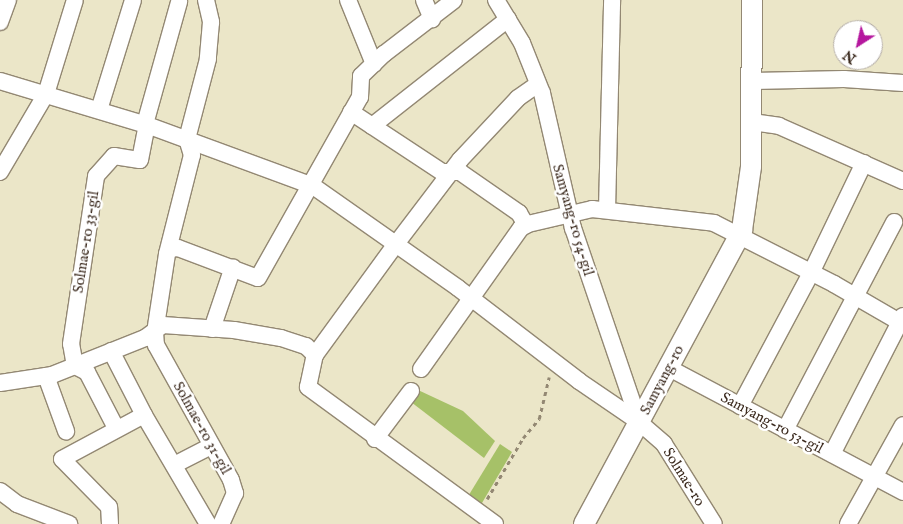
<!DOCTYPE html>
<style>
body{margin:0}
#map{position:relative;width:903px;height:524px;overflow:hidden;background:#ebe6c8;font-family:"IM FELL English",serif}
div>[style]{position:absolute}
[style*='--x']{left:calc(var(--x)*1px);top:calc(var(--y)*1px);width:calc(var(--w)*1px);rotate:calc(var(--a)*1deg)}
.green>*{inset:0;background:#a6c168}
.path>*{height:2.5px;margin-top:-1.25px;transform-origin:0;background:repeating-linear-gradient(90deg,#938873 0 4px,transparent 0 8px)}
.roads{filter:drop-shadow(1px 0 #938873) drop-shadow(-1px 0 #938873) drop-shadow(0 1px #938873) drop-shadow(0 -1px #938873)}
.minor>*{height:16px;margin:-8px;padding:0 8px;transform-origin:8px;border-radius:8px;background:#fff}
.major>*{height:20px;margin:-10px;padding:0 10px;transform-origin:10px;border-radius:10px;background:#fff}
span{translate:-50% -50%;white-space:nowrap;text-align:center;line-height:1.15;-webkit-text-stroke:5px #fff;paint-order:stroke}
.street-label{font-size:15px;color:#3b2a1e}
.north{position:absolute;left:833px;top:20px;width:50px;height:50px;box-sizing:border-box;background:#fff;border:1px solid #b1aaa5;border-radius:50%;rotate:215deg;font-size:14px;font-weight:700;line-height:20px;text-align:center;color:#3b2a1e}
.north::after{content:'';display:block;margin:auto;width:18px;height:22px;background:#b5179e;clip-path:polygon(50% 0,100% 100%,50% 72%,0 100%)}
</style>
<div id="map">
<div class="green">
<i style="clip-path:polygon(418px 390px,463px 411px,495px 441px,484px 458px,411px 402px)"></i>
<i style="clip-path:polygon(500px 444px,512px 452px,479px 508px,467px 498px)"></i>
</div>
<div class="path">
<i style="--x:487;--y:499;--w:71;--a:-59.5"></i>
<i style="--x:523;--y:438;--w:25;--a:-50"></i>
<i style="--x:539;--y:419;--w:43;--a:-76.6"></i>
</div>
<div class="roads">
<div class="minor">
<i style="--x:206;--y:0;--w:23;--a:77"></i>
<i style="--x:211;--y:22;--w:37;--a:95"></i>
<i style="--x:208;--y:59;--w:83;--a:104.7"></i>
<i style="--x:187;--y:139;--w:17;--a:73"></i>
<i style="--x:192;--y:155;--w:102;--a:104.2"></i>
<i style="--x:167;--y:254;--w:79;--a:98.7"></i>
<i style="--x:155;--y:332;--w:13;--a:86"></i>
<i style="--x:156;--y:345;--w:154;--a:60.9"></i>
<i style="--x:231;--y:480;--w:14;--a:73"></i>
<i style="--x:235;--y:493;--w:34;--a:114"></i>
<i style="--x:348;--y:0;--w:69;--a:67.9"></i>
<i style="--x:424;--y:0;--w:21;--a:67"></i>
<i style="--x:496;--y:0;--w:50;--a:58.8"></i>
<i style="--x:522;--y:43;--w:54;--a:68.2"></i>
<i style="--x:542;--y:93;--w:139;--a:77.1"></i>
<i style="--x:573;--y:228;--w:205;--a:71.2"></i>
<i style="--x:0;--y:22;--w:23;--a:-70"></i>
<i style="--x:0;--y:81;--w:153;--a:16.7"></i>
<i style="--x:147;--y:125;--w:177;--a:20.2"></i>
<i style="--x:313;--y:186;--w:177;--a:35.1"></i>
<i style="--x:458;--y:288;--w:153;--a:37.5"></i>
<i style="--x:579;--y:381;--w:73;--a:34.3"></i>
<i style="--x:639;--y:422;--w:33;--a:41"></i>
<i style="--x:664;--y:444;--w:94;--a:58"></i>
<i style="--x:753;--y:81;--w:91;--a:-1.3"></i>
<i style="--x:844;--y:79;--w:59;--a:3.9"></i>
<i style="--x:99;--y:110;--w:115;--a:-72.8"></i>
<i style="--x:351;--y:112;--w:109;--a:33.4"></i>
<i style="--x:442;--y:172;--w:18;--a:0"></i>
<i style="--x:460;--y:172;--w:72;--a:34.8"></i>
<i style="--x:519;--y:213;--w:14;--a:60"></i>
<i style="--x:752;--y:122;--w:27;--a:8"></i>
<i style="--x:779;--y:126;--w:136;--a:23.9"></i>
<i style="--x:145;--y:124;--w:127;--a:-74.4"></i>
<i style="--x:372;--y:126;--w:173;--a:-38.2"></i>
<i style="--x:0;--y:172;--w:91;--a:-59.5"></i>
<i style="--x:46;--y:94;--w:98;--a:-72.9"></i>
<i style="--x:607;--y:210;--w:210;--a:-88.6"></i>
<i style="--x:169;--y:249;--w:9;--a:-6"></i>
<i style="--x:178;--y:248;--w:85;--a:20.6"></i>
<i style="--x:258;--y:278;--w:208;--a:-60.6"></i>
<i style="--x:360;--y:97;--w:21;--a:-87"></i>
<i style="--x:361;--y:76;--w:32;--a:-44"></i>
<i style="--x:384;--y:54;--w:88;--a:-37.6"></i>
<i style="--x:212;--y:329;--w:65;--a:-71.3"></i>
<i style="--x:111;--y:351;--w:72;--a:62.7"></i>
<i style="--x:144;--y:415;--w:126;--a:59.6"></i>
<i style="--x:669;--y:368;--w:265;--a:27.9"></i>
<i style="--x:421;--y:369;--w:173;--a:-54.7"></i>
<i style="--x:521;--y:228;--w:8;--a:-30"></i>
<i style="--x:528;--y:224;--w:66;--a:-13.2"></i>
<i style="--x:592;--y:209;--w:123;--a:6.5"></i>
<i style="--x:714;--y:223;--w:135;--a:26.9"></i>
<i style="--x:834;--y:284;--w:80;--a:30.1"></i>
<i style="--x:46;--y:376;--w:59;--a:70"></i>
<i style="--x:0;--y:383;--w:53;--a:-8.7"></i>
<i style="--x:52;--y:375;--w:100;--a:-21.7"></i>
<i style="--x:145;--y:338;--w:22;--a:-36"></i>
<i style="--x:163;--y:325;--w:71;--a:4"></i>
<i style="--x:234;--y:330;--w:48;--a:9.7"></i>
<i style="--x:281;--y:338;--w:26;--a:18"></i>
<i style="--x:306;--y:346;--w:13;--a:45"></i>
<i style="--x:740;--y:406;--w:151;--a:-61.9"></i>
<i style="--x:811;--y:273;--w:122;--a:-64.3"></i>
<i style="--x:116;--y:428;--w:63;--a:-117.4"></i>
<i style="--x:87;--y:372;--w:13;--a:-153"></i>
<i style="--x:75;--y:366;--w:22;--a:-100"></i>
<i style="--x:71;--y:344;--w:170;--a:-81.5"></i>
<i style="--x:96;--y:176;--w:27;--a:-48"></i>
<i style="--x:114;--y:156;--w:26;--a:9"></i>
<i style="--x:140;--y:160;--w:36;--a:-79"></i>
<i style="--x:785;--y:430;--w:235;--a:-62.3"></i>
<i style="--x:375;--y:439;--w:60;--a:-53.1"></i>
<i style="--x:832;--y:454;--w:155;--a:-62.8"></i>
<i style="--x:174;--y:465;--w:42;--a:-27.2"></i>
<i style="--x:0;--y:491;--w:21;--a:37"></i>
<i style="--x:17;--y:504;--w:56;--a:21"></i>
<i style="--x:110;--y:524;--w:17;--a:-93"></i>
<i style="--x:109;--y:507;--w:67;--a:-134.4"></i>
<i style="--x:62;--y:459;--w:93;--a:-28.2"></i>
<i style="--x:495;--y:524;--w:232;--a:-143.8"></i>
<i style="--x:308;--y:387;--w:33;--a:-78"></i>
<i style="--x:315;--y:355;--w:137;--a:-53.9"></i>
<i style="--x:396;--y:244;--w:106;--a:-52.7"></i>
<i style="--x:460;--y:160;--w:85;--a:-46.9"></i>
<i style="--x:518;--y:98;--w:24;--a:-35"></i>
<i style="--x:848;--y:524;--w:113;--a:-60.9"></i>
</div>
<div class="major">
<i style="--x:584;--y:524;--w:334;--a:-61.7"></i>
<i style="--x:742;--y:230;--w:64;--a:-81.9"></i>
<i style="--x:751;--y:167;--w:167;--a:-89.7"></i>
</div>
</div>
<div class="street-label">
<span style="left:573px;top:220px;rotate:74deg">Samyang-ro 54-gil</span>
<span style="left:86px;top:242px;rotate:-81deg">Solmae-ro 33-gil</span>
<span style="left:662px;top:380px;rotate:-62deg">Samyang-ro</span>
<span style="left:772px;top:423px;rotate:28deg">Samyang-ro 53-gil</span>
<span style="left:202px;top:428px;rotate:61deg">Solmae-ro 31-gil</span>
<span style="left:684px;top:477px;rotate:58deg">Solmae-ro</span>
</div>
<div class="north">N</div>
</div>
